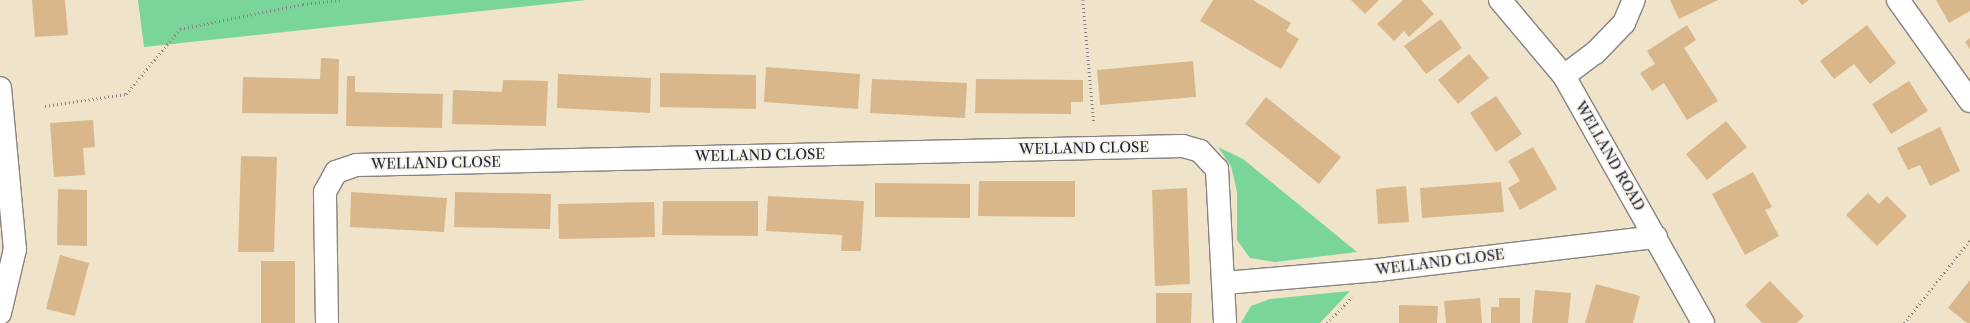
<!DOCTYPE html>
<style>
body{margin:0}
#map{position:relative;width:1970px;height:323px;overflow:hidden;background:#efe4c9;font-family:"Libre Caslon Text",serif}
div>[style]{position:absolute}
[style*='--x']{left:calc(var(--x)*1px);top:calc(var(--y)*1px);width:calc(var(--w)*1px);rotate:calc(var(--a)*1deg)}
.green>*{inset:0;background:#7ad59b}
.building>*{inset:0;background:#d9b78b}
.path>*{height:2.5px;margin-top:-1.25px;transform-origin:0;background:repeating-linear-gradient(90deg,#888382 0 1px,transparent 0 4px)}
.roads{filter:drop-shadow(1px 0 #888382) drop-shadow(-1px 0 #888382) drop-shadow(0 1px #888382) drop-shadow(0 -1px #888382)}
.minor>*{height:22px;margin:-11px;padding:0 11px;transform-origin:11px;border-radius:11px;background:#fff}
.tertiary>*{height:22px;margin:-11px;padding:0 11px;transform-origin:11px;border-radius:11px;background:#fff}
span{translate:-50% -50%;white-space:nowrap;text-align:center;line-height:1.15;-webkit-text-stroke:3.5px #f7f3e8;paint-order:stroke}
.street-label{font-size:14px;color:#22223b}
</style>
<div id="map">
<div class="green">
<i style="clip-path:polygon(138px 0,586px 0,144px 47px)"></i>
<i style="clip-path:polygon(1218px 147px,1243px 159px,1357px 252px,1275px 262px,1250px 258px,1237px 240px,1237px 192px,1231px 166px)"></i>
<i style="clip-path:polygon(1350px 291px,1320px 323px,1241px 323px,1251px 306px,1270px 299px)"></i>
</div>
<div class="building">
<i style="clip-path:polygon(32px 0,65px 0,68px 35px,35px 37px)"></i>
<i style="clip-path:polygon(1213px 0,1253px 0,1291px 23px,1286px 31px,1299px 39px,1281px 69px,1200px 21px)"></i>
<i style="clip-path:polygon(1351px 0,1379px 0,1365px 14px)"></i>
<i style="clip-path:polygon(1403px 0,1421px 0,1434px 14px,1409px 37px,1404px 31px,1394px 41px,1377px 24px)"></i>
<i style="clip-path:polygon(1670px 0,1718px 0,1679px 19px)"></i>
<i style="clip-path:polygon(1798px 0,1809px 0,1802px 5px)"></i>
<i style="clip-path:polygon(1936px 0,1970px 0,1970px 11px,1949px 23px)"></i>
<i style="clip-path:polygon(1441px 19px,1462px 48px,1426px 74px,1404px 46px)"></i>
<i style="clip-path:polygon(1687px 25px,1696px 40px,1684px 48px,1718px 101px,1687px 120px,1664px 83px,1652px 91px,1640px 73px,1655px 64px,1647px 51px)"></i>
<i style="clip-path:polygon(1867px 25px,1896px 63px,1870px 84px,1854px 64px,1834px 79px,1820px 61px)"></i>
<i style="clip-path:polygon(1970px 38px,1970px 49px,1965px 42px)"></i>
<i style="clip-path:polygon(1469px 54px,1489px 78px,1458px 104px,1438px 80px)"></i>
<i style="clip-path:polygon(321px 58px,339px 59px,338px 114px,242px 113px,243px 77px,320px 79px)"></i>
<i style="clip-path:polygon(1193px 61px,1196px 97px,1100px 105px,1097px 70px)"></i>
<i style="clip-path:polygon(766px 67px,860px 74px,858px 109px,764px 102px)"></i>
<i style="clip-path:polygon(660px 73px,756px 75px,756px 109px,660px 107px)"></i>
<i style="clip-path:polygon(558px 74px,651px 78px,650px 113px,557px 108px)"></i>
<i style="clip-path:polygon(347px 76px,355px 76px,355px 92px,443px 94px,442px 128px,346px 126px)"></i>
<i style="clip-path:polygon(872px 79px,967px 83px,965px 118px,870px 113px)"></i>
<i style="clip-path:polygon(976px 79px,1083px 80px,1083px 102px,1071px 102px,1071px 114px,975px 113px)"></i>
<i style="clip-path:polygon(503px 80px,548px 81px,546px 126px,452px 124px,453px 90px,502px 92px)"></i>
<i style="clip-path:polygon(1909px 81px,1928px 111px,1891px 134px,1872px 104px)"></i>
<i style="clip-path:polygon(1496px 96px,1522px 134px,1496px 152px,1470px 113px)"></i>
<i style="clip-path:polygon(1266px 97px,1341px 157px,1319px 184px,1245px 124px)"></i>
<i style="clip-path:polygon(93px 120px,95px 147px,83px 148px,85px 175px,54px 177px,50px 123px)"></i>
<i style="clip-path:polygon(1726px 121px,1747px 147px,1707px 180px,1686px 154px)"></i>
<i style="clip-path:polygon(1940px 127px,1960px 171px,1930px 186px,1920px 165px,1908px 170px,1897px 148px)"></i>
<i style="clip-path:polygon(1533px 147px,1557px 189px,1520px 210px,1508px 188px,1520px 181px,1508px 161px)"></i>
<i style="clip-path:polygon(241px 156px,277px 157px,274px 252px,238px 252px)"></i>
<i style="clip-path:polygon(1753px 172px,1772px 207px,1765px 210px,1779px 236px,1745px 255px,1712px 194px)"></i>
<i style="clip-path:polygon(979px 181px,1075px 181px,1075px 217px,978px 216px)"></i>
<i style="clip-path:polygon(1501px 182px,1504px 212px,1422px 218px,1420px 188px)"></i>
<i style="clip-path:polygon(875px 183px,970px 184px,970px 218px,875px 217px)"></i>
<i style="clip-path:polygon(1406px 186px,1409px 222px,1378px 224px,1376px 189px)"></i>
<i style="clip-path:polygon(1187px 188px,1190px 284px,1155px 286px,1152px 190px)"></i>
<i style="clip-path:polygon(58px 189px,87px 190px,87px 246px,57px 245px)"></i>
<i style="clip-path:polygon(351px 192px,447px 198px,444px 232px,350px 227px)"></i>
<i style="clip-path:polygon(455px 192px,551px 194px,550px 229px,454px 227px)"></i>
<i style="clip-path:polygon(1868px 193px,1879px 204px,1887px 196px,1907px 216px,1877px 246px,1846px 215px)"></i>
<i style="clip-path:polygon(768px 196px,864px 201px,861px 251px,841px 251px,842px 235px,766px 231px)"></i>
<i style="clip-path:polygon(663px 201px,758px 201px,758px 236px,662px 235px)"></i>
<i style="clip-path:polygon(654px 202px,655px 237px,559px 239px,558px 204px)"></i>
<i style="clip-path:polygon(60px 255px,89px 263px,75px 316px,46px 309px)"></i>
<i style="clip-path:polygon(261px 261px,295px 261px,295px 323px,261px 323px)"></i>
<i style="clip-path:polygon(1970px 280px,1970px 323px,1967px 323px,1948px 308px)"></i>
<i style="clip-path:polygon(1770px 281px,1804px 316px,1797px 323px,1762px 323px,1745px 305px)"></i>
<i style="clip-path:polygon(1596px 284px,1640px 296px,1633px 323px,1585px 323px)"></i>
<i style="clip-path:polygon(1535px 290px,1571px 293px,1568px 323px,1532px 323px)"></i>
<i style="clip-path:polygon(1156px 293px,1192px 293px,1191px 323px,1156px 323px)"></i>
<i style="clip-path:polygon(1480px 298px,1482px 323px,1446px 323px,1444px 301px)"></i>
<i style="clip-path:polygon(1499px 298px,1520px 298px,1520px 323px,1491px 323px,1491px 307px,1499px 307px)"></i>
<i style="clip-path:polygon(1399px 305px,1438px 306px,1437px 323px,1399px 323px)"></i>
</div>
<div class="path">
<i style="--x:1083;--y:0;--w:123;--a:84.9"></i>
<i style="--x:45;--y:106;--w:82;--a:-8.4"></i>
<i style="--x:126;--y:94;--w:85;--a:-50.3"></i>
<i style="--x:180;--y:29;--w:126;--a:-11.5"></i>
<i style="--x:303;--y:4;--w:37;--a:-6"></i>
<i style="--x:1327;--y:323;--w:36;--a:-46"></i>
<i style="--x:1904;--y:323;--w:106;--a:-51.5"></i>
</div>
<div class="roads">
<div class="minor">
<i style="--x:1898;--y:0;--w:124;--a:54.5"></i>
<i style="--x:1564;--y:76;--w:39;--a:-37"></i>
<i style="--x:1595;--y:53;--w:42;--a:-46"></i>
<i style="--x:1624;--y:23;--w:25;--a:-67"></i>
<i style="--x:0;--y:88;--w:162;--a:84.7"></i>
<i style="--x:15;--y:249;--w:66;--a:103.2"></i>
<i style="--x:1224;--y:283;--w:155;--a:-4.8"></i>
<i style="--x:1378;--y:270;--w:280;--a:-6.8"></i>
<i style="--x:327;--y:323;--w:131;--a:-90.9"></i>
<i style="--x:325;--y:192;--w:23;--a:-61"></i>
<i style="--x:336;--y:172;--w:21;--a:-19"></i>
<i style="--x:356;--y:165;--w:827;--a:-1.32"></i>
<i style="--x:1183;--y:146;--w:18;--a:16"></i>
<i style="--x:1200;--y:151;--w:25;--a:47"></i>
<i style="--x:1217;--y:169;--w:154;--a:87"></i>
</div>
<div class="tertiary">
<i style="--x:1500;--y:0;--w:99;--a:49.9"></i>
<i style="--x:1564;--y:76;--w:283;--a:60.6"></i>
</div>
</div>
<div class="street-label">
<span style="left:1084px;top:148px;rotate:-1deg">WELLAND CLOSE</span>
<span style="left:760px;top:155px;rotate:-1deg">WELLAND CLOSE</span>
<span style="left:1610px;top:156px;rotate:60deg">WELLAND ROAD</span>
<span style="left:436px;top:163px;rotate:-1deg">WELLAND CLOSE</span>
<span style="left:1440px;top:262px;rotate:-7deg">WELLAND CLOSE</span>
</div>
</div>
